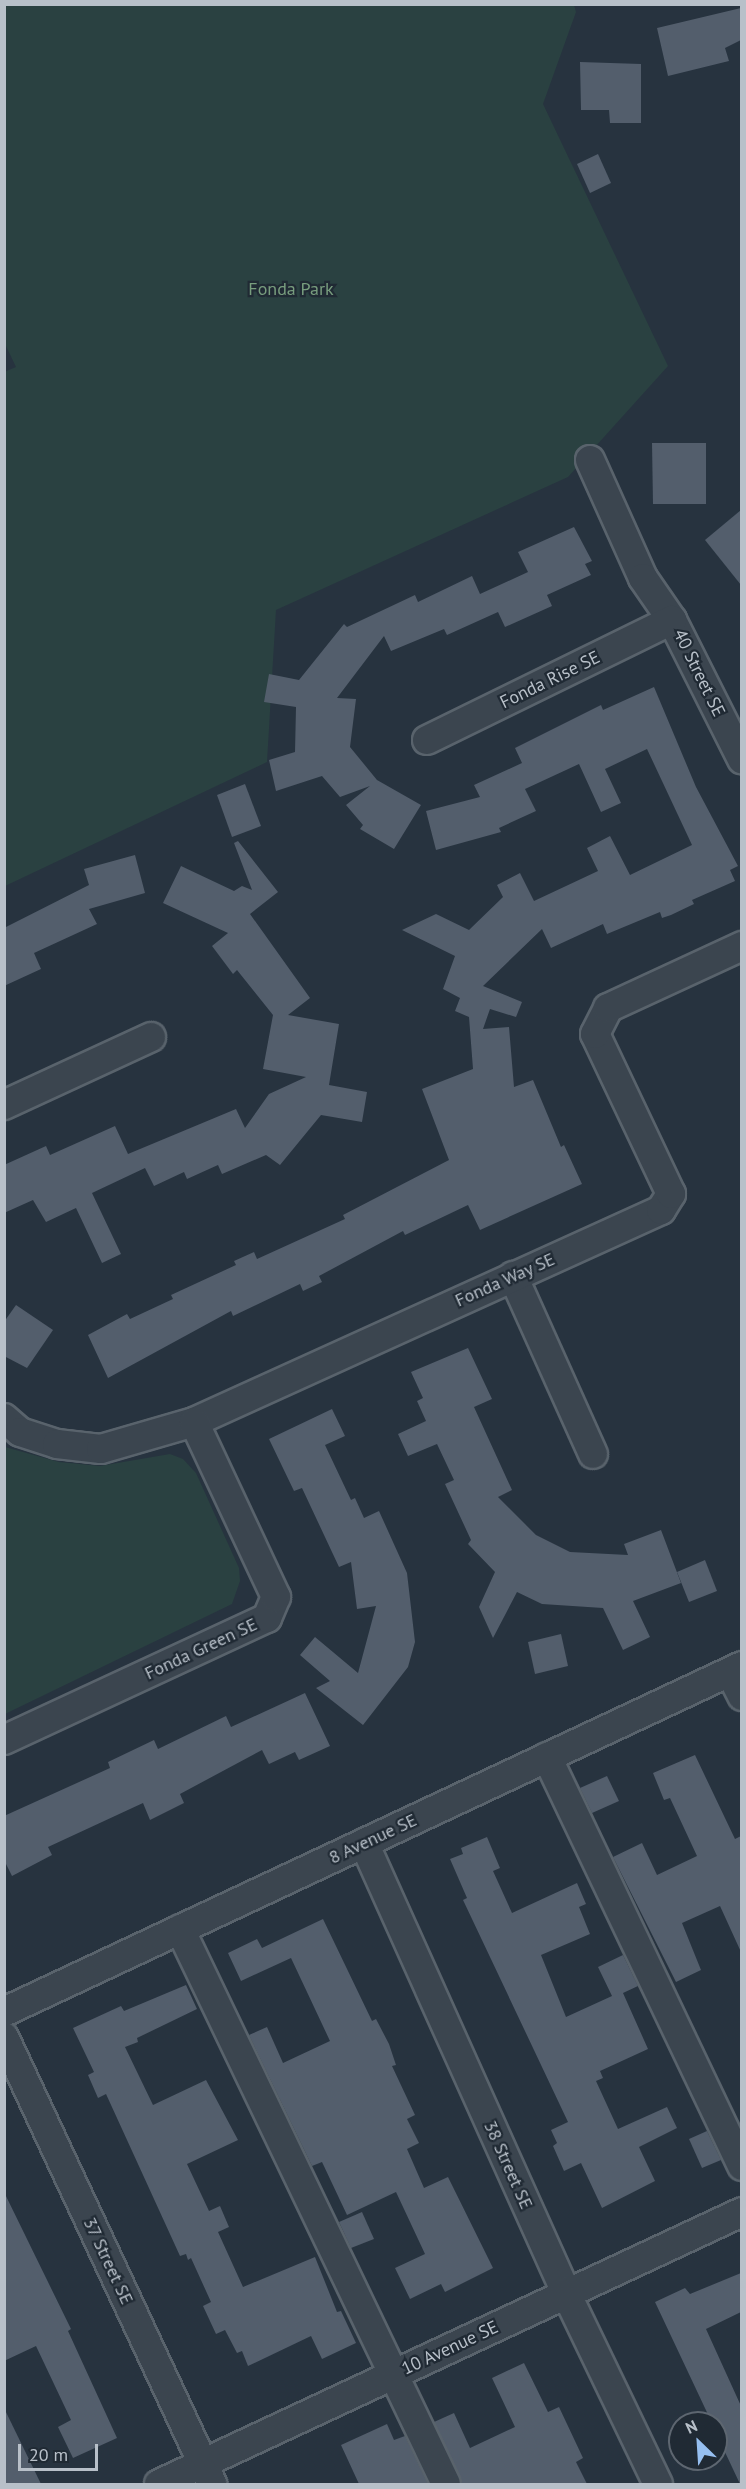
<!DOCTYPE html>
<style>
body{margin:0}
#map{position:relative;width:746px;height:2489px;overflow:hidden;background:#27333f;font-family:"PT Sans",sans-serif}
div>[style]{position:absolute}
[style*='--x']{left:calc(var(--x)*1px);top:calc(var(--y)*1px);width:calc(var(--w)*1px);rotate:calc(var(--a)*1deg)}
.green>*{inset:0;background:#2a4141}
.building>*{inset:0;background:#535e6c}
.roads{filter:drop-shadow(2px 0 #59636c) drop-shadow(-2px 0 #59636c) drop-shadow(0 2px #59636c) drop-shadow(0 -2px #59636c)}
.minor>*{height:28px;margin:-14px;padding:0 14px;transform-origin:14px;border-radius:14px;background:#3b454f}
span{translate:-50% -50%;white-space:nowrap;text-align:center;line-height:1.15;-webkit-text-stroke:4.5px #202a34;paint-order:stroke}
.park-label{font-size:18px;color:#789d7e}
.street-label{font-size:18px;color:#b8c0c9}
.frame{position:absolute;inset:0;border:6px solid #b8c0c9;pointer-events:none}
.north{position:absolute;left:668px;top:2411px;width:60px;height:60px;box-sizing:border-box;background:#202a34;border:2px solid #5d6670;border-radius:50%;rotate:335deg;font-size:16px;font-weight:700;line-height:24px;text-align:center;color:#b8c0c9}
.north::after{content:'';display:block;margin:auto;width:21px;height:27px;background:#96bff0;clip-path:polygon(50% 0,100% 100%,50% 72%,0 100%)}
.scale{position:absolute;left:18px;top:2444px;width:80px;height:27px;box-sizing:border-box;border:3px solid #b8c0c9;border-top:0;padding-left:8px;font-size:18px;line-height:21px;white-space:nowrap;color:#b8c0c9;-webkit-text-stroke:4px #202a34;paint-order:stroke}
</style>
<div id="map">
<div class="green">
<i style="clip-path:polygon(5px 5px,574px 5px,576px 12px,543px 104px,668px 366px,568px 477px,276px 610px,267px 762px,5px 886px,4px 372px,16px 367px,4px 342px)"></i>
<i style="clip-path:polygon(5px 1447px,59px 1462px,100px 1466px,170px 1454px,183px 1459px,196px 1473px,239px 1568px,240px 1581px,232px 1604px,5px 1714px)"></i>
</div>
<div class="building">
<i style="clip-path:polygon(741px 8px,741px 40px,725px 48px,729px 61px,668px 76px,657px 28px)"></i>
<i style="clip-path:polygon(580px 62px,641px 64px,641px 123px,610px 123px,609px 110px,581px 110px)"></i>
<i style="clip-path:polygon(598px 154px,611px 183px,590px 193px,577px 164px)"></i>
<i style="clip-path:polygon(652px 443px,706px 443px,706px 504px,653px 504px)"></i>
<i style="clip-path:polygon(741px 510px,741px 585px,705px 540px)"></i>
<i style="clip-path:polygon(574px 527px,592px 561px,585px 564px,591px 575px,547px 595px,552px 606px,505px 627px,498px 612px,447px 635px,444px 629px,391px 651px,384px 636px,337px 698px,356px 699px,350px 747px,377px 780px,421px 805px,394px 849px,360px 829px,363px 825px,346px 805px,370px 786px,340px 797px,322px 776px,276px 791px,269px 760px,295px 752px,296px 707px,264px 702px,269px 674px,299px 680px,344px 624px,347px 627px,415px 595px,418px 602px,472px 576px,480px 594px,528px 572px,518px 552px)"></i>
<i style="clip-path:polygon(654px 687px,696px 787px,738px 866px,730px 870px,735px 881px,692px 900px,694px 904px,671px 915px,662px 918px,660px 912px,607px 934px,603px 924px,551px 948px,542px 929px,483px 986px,522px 1002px,516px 1017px,490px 1009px,483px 1029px,509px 1027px,514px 1087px,533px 1080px,561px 1147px,564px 1145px,582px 1184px,480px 1230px,468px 1205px,405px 1235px,403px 1231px,319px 1276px,322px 1282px,303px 1291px,300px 1284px,233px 1316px,231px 1311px,108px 1378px,88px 1335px,127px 1314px,130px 1319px,173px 1299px,171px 1295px,236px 1265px,234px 1261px,254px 1252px,257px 1259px,345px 1219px,343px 1215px,449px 1160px,422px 1089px,473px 1069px,469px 1017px,455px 1011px,460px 998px,443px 989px,455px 956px,402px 930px,436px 914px,469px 930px,503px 897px,497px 885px,520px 873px,534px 901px,598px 871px,587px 848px,610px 836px,630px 875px,692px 845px,647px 749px,605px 769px,621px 803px,601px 812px,579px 764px,525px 789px,536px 811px,499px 828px,501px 832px,436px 850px,426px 811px,480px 797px,474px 785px,522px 763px,515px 748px,601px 705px,603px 710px)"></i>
<i style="clip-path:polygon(245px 784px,261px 826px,232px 837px,217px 795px)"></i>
<i style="clip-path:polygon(238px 841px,278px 892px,250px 914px,310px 998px,288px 1015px,339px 1024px,329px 1085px,367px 1092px,362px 1122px,321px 1115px,280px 1165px,266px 1155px,222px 1174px,218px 1165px,187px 1179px,184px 1172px,154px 1186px,145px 1168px,92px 1193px,121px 1254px,102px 1263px,76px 1208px,46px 1222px,33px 1200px,4px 1213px,4px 1165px,46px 1146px,50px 1155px,115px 1126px,128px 1154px,236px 1109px,245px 1128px,269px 1094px,306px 1077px,263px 1069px,273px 1015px,237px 970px,233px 974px,212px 946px,228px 933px,163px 903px,181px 866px,234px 891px,242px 886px,252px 890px,234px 843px)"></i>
<i style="clip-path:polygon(135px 855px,145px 893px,89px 909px,97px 924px,34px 953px,41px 969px,4px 986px,4px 928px,89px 885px,84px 869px)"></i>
<i style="clip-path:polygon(16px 1305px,53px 1330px,27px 1368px,4px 1356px,4px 1322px)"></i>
<i style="clip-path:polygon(468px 1348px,492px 1399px,474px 1407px,512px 1490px,498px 1497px,536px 1535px,570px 1552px,628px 1555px,624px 1544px,661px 1530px,681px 1583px,633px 1601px,650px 1637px,623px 1650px,603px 1608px,542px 1604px,517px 1592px,493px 1638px,479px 1607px,495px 1572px,468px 1544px,471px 1540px,445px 1484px,454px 1480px,437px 1444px,408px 1456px,398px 1434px,426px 1421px,417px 1401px,423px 1398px,411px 1372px)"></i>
<i style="clip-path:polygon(332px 1409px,345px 1436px,325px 1445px,351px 1500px,355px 1498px,364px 1518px,379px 1511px,407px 1573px,415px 1642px,408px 1667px,363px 1725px,316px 1688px,330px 1681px,300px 1655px,315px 1637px,358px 1673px,376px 1606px,357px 1609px,351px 1562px,339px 1567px,302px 1488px,294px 1491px,269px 1439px)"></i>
<i style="clip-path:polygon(705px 1560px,717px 1591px,689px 1602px,677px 1572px)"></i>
<i style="clip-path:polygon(561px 1634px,568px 1666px,535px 1674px,528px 1642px)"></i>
<i style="clip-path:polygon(305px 1693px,330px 1746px,299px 1760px,295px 1752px,269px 1764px,262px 1750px,180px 1794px,184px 1803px,150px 1820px,143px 1803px,48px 1847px,52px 1855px,12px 1876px,4px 1860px,4px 1816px,110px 1768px,108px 1762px,154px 1740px,158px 1749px,226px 1716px,231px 1727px)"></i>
<i style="clip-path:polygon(695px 1755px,735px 1839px,741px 1836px,741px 1952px,720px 1906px,682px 1923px,701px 1970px,676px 1982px,613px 1857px,642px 1843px,657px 1875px,697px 1856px,670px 1798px,664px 1800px,653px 1773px)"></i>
<i style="clip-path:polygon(607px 1776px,619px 1801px,592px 1813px,580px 1788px)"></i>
<i style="clip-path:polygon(487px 1837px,500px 1868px,493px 1871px,512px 1913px,577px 1883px,586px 1904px,579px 1907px,590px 1934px,541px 1955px,566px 2017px,612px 1996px,598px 1967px,623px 1955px,638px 1986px,623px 1993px,648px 2049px,600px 2071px,603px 2078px,596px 2081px,618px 2129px,667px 2107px,677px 2128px,639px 2147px,655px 2181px,602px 2208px,581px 2163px,564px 2171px,553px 2146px,557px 2143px,551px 2130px,568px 2122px,463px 1900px,467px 1898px,450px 1859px,463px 1854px,461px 1848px)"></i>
<i style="clip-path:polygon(323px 1919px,372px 2021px,376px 2019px,389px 2044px,396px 2065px,392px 2066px,415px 2115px,407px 2119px,419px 2143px,407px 2149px,424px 2188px,448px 2177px,493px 2268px,445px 2292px,441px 2284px,410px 2299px,395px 2268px,425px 2254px,396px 2192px,347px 2215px,322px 2162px,312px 2166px,249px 2035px,267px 2027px,283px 2063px,330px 2041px,291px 1958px,241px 1981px,228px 1953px,257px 1939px,262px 1948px)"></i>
<i style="clip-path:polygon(186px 1985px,197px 2009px,137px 2038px,138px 2042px,125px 2047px,153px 2105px,206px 2080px,238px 2140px,187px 2164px,209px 2211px,220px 2206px,229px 2227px,218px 2232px,243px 2287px,315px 2257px,337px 2312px,341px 2311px,356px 2343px,322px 2359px,311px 2336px,248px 2366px,242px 2351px,237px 2353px,225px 2330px,216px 2334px,203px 2306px,211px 2302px,191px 2258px,188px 2260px,186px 2254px,180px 2256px,106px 2094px,98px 2098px,88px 2075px,94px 2072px,73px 2028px,121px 2006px,124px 2011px)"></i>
<i style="clip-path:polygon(707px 2131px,721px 2160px,702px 2168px,689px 2139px)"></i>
<i style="clip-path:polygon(4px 2192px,71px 2329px,68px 2331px,117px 2438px,73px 2458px,58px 2427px,71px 2420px,36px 2346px,4px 2361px)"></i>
<i style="clip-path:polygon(362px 2212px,374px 2239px,351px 2248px,339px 2222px)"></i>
<i style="clip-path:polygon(741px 2273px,741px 2312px,706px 2329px,741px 2406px,740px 2484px,716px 2433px,716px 2423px,712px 2423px,655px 2302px,685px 2288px,690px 2294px)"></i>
<i style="clip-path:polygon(524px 2363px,548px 2412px,559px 2407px,583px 2458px,576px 2462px,587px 2484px,462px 2484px,434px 2422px,454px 2413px,470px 2448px,515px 2427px,492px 2378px)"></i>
<i style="clip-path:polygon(4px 2408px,41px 2484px,4px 2484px)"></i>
<i style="clip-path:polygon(387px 2424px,394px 2440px,405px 2436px,428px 2484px,359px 2484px,341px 2445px)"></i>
</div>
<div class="roads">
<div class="minor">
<i style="--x:590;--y:460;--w:129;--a:65.8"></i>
<i style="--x:643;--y:578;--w:51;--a:55.4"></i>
<i style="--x:672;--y:620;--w:156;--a:63.3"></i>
<i style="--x:427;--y:740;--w:273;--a:-26.1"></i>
<i style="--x:4;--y:1105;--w:162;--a:-24.8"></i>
<i style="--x:513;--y:1276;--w:195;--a:65.8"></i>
<i style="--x:4;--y:1418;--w:21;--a:41"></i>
<i style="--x:20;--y:1432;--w:39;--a:18"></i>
<i style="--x:57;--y:1444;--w:44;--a:6.5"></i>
<i style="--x:101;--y:1449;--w:97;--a:-16.2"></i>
<i style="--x:194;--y:1422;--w:513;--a:-24.42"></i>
<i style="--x:661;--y:1210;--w:19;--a:-58"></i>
<i style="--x:671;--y:1194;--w:177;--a:-115.4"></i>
<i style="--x:595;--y:1034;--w:29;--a:-63"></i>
<i style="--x:608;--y:1008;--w:148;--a:-24.8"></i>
<i style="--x:730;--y:1672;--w:27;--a:63"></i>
<i style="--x:4;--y:1740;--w:290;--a:-24.9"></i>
<i style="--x:267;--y:1618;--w:23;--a:-67"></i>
<i style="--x:276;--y:1597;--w:193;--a:-115.1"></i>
<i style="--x:547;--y:1757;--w:453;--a:64.5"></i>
<i style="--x:364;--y:1843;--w:493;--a:65.8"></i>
<i style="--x:566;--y:2293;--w:212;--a:64.3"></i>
<i style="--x:180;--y:1929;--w:615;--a:64.39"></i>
<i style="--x:4;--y:2012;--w:815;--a:-25.12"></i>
<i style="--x:4;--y:2037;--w:493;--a:65"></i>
<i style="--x:159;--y:2484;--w:643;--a:-25.01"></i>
</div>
</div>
<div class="park-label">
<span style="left:291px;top:289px">Fonda Park</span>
</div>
<div class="street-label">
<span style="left:699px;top:673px;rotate:64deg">40 Street SE</span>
<span style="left:550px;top:680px;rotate:-26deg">Fonda Rise SE</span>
<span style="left:505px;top:1280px;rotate:-24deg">Fonda Way SE</span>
<span style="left:201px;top:1649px;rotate:-25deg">Fonda Green SE</span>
<span style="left:373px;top:1839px;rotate:-25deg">8 Avenue SE</span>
<span style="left:508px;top:2165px;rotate:66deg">38 Street SE</span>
<span style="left:108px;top:2261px;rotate:65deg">37 Street SE</span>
<span style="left:450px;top:2348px;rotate:-25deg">10 Avenue SE</span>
</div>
<div class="frame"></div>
<div class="north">N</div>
<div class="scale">20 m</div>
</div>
